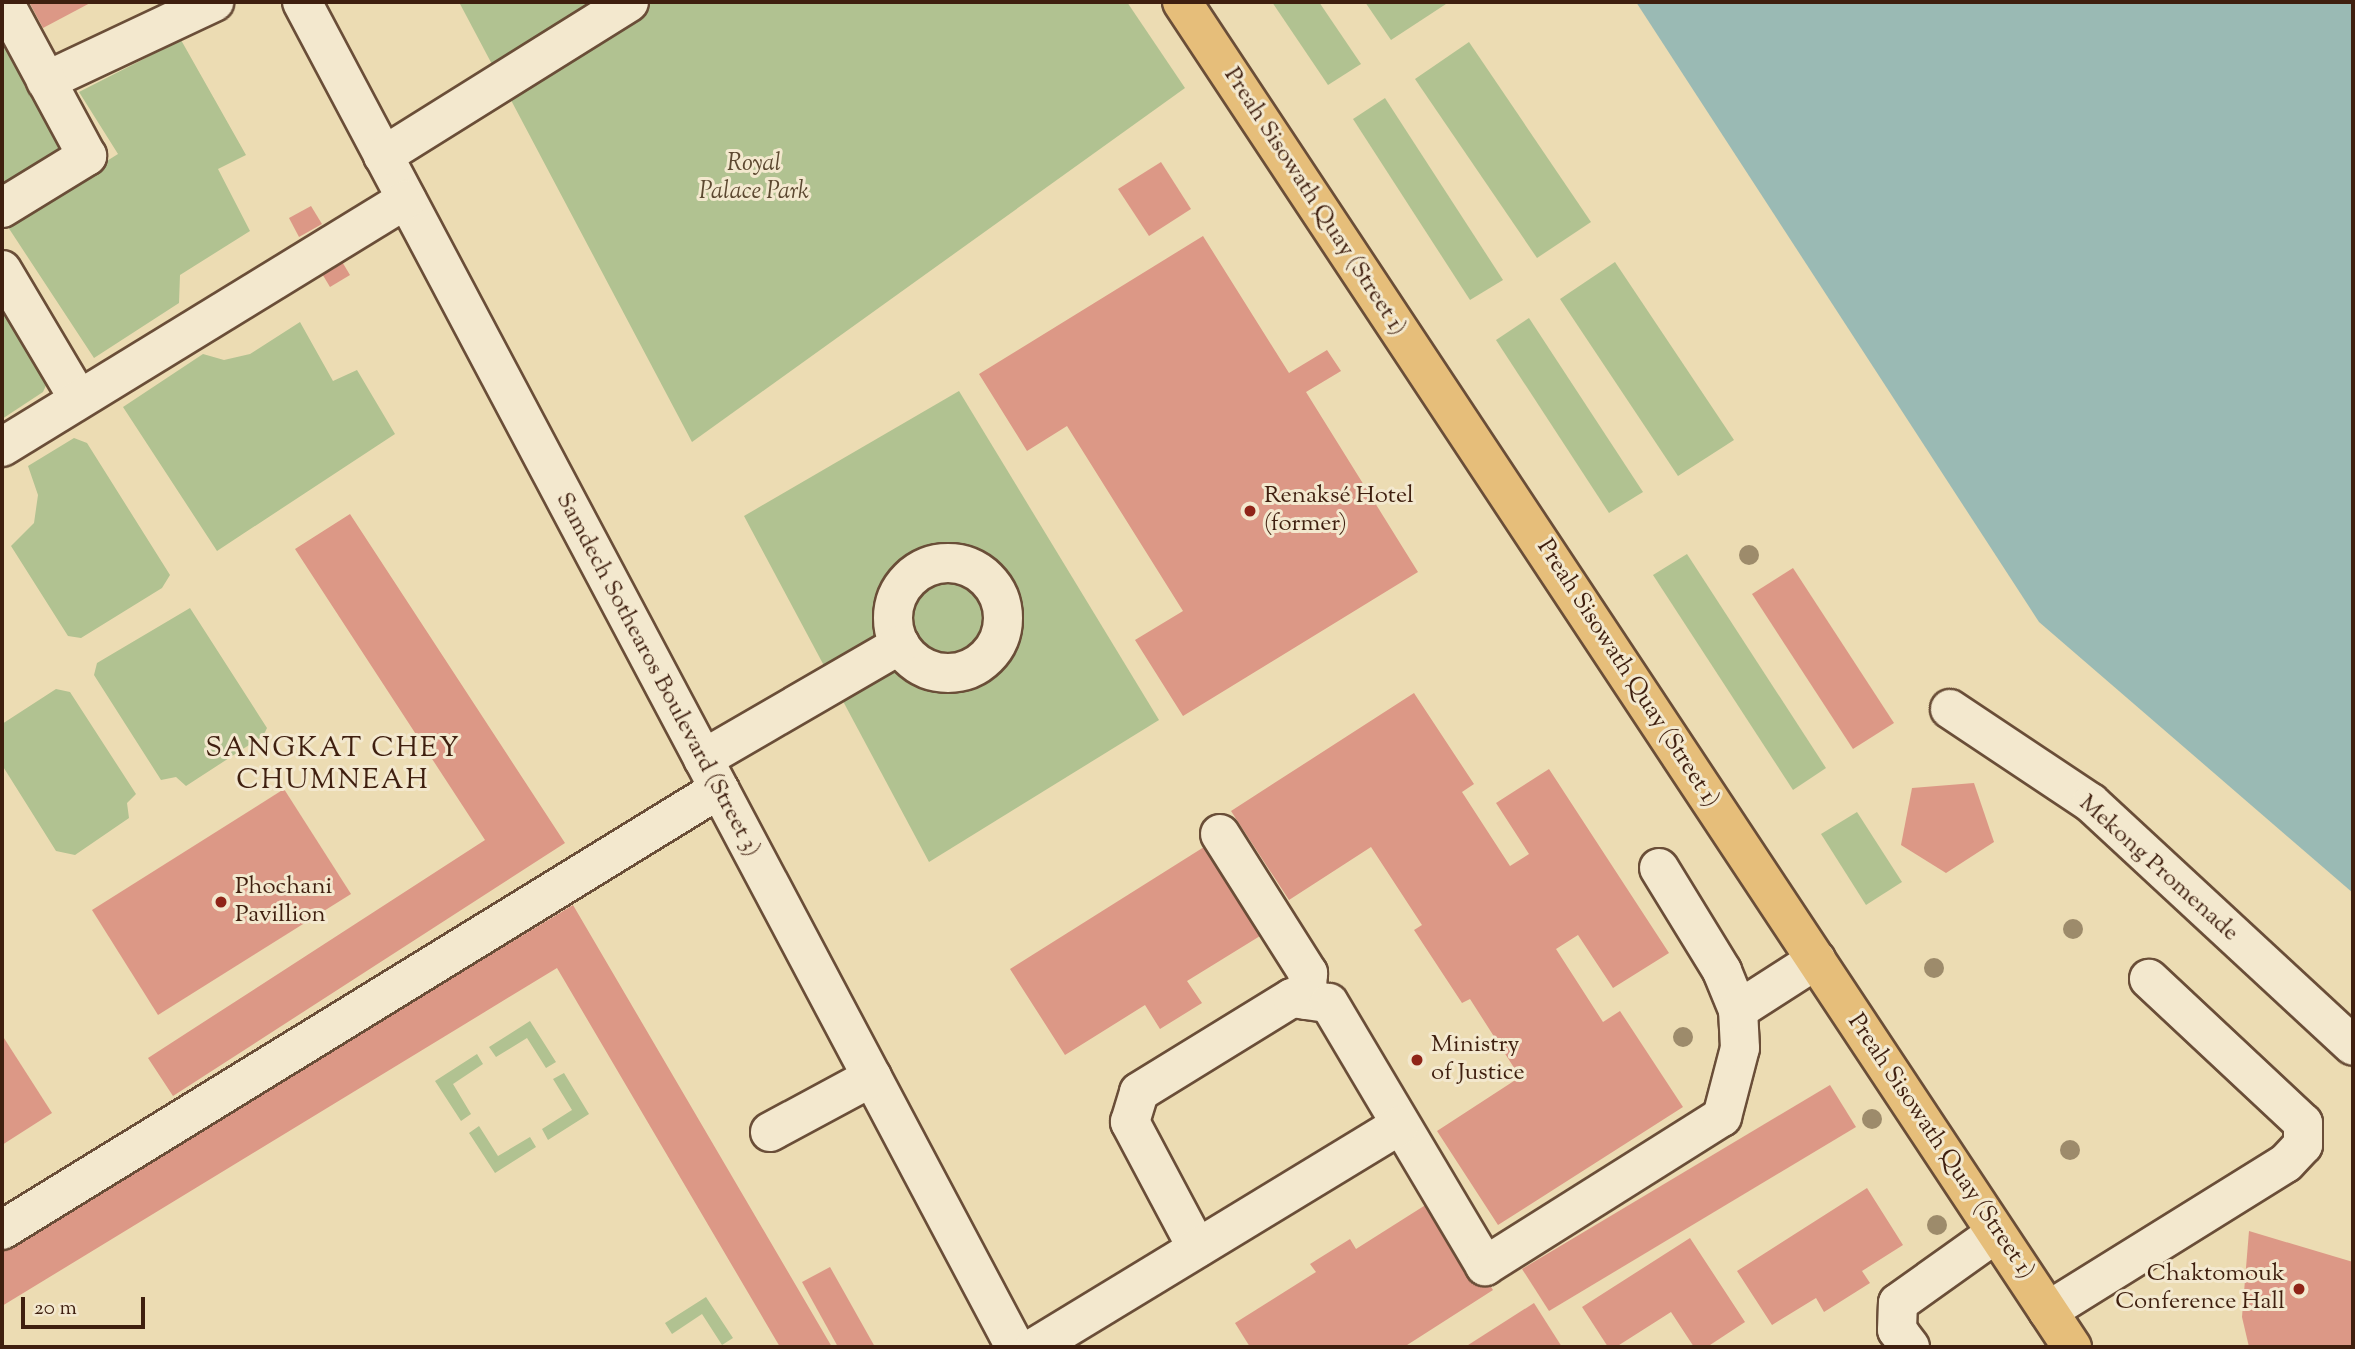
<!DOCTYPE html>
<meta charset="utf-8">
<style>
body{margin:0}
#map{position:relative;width:2355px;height:1349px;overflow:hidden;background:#ecdcb3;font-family:"Sorts Mill Goudy",serif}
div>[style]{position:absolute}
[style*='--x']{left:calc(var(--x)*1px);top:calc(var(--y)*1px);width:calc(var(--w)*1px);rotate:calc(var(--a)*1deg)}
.green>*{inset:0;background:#b1c291}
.water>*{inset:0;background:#9abab4}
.building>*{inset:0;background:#dc9886}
.roads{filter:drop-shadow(2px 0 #6a4e38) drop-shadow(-2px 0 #6a4e38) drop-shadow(0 2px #6a4e38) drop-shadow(0 -2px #6a4e38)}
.minor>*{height:38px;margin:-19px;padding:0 19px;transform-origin:19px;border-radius:19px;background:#f3e8ce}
.minor>.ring{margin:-19px;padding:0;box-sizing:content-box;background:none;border:38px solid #f3e8ce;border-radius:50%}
.major>*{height:38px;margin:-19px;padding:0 19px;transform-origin:19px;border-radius:19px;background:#e6be7a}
.trees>*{width:20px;height:20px;margin:-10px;border-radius:50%;background:#9d8b6b}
.dots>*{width:19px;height:19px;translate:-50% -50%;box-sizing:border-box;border:4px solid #f3e8ce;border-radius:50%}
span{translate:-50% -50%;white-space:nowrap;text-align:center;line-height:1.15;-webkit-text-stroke:6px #f3e8ce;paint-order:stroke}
.park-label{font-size:24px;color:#5c4830;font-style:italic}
.street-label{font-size:24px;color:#3f1f0f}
.poi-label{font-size:24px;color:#3f1f0f}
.left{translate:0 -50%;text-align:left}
.right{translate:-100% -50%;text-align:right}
.quarter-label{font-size:28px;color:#3f1f0f;letter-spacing:2px}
.frame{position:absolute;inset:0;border:4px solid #3f1f0f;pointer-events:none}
.scale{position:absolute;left:21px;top:1297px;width:124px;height:32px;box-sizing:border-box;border:4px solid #3f1f0f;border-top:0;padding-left:9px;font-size:21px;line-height:24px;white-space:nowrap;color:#3f1f0f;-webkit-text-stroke:5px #f3e8ce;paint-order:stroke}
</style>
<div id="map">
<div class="green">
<i style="clip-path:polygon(459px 2px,1127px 2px,1185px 88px,692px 442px)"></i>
<i style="clip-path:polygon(1272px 2px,1319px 2px,1361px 64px,1328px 85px)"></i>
<i style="clip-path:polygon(1365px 2px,1445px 2px,1446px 4px,1391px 40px)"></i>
<i style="clip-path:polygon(2px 23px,71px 143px,2px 187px)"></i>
<i style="clip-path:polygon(181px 40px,246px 155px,218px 169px,250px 231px,180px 275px,179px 303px,94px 358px,6px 224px,118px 154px,79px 92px)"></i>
<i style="clip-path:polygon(1469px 42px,1591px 222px,1537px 258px,1415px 79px)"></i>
<i style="clip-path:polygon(1385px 98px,1503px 280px,1470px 300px,1353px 119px)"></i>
<i style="clip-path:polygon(1615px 262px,1734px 440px,1678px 476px,1560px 299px)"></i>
<i style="clip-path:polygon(2px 309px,48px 381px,43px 392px,2px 419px)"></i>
<i style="clip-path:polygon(1529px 318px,1643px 492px,1609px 513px,1496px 340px)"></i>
<i style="clip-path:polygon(300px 322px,333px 381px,357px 370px,395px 434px,217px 551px,123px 407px,203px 354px,224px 360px,250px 354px)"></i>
<i style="clip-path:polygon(959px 391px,1159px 720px,929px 862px,744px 516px)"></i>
<i style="clip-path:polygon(74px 438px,87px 443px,170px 575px,162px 588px,81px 638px,68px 636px,11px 546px,34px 523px,38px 495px,28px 466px)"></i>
<i style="clip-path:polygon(1687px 554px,1826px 768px,1793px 790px,1653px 575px)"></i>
<i style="clip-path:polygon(190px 608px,267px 728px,263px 736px,186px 786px,176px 777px,161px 780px,94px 675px,97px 663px)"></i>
<i style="clip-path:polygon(56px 689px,70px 692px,136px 794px,127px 803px,129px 818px,75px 855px,56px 851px,2px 765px,2px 724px)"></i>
<i style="clip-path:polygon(1857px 812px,1902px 882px,1866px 905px,1821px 834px)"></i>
<i style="clip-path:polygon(530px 1021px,556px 1062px,546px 1068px,527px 1038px,496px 1057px,489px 1047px)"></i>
<i style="clip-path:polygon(477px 1054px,483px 1064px,453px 1084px,471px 1114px,461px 1121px,435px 1081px)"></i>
<i style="clip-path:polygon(564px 1073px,589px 1114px,548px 1140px,542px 1129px,572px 1110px,553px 1079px)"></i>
<i style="clip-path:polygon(479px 1126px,498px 1156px,530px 1137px,536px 1147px,495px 1173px,469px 1133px)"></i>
<i style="clip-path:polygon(706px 1297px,733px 1338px,722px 1345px,702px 1314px,672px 1334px,665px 1323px)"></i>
</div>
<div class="water">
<i style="clip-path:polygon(1636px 2px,2353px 2px,2353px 893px,2039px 622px)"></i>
</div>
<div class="building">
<i style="clip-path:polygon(29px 2px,92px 2px,43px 28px)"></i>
<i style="clip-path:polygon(1161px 162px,1191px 209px,1149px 236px,1118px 189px)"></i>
<i style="clip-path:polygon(311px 206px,322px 224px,299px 237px,289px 218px)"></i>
<i style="clip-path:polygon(1203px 236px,1289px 373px,1327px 350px,1341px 371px,1306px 392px,1418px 572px,1183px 716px,1135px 640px,1183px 611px,1067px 426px,1027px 451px,979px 374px)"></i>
<i style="clip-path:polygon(338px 255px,350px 275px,330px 287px,318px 267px)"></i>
<i style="clip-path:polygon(350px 514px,565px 843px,173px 1096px,148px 1058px,485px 840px,295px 549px)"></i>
<i style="clip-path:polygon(1793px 568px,1894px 723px,1853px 749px,1752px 594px)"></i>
<i style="clip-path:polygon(1414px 693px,1474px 784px,1462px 792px,1510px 866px,1529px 854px,1496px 803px,1549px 769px,1669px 953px,1613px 988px,1578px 935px,1556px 949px,1603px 1022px,1620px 1011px,1683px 1107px,1498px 1225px,1437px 1131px,1520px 1077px,1470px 999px,1462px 1003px,1414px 930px,1422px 925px,1371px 847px,1289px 900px,1231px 811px)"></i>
<i style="clip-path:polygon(1974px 783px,1994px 842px,1946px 873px,1901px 845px,1912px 788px)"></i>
<i style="clip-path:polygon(284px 789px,351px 894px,158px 1015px,92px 910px)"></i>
<i style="clip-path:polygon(1204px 847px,1260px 936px,1187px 981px,1202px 1003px,1160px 1029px,1145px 1005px,1065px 1055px,1010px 969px)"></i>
<i style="clip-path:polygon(573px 905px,832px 1347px,780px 1347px,557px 968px,2px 1306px,2px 1249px)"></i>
<i style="clip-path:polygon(2px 1035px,52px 1113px,2px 1145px)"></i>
<i style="clip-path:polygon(1830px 1085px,1856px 1127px,1549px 1311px,1522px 1269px)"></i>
<i style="clip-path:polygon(1867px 1188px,1903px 1245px,1862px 1271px,1870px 1283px,1824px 1312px,1816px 1298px,1772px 1325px,1737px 1271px)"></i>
<i style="clip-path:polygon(1435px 1199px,1493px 1290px,1404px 1347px,1250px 1347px,1235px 1323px,1316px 1272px,1310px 1264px,1350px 1239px,1356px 1249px)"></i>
<i style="clip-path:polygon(2249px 1231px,2353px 1262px,2353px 1347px,2249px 1347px,2242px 1317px)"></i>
<i style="clip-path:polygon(1690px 1238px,1745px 1322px,1707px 1347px,1694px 1347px,1671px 1312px,1616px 1347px,1608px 1347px,1582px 1307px)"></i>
<i style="clip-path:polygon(830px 1267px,875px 1347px,838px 1347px,802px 1282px)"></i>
<i style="clip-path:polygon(1534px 1303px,1562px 1347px,1465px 1347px)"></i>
</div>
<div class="roads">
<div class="minor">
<i style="--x:302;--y:2;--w:1522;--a:62.07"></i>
<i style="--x:46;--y:81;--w:186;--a:-25.2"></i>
<i style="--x:383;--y:156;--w:290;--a:-32"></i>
<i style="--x:2;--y:208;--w:100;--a:-31.5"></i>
<i style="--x:87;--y:156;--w:175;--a:-118.3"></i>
<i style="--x:2;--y:270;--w:149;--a:59.3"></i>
<i style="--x:2;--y:447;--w:474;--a:-31.5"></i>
<i class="ring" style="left:893px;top:563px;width:72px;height:72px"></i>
<i style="--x:1950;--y:709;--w:169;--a:33.7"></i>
<i style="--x:2091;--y:803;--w:357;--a:42.8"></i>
<i style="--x:703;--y:759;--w:228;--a:-30.1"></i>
<i style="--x:1220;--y:834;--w:165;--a:57.7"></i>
<i style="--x:1308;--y:973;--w:27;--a:94"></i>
<i style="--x:1659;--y:868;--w:121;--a:58.5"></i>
<i style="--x:1722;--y:971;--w:42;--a:67.7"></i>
<i style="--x:770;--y:1132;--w:116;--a:-28.3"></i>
<i style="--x:2;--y:1230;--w:842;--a:-31.59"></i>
<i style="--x:1197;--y:1248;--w:143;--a:-118"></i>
<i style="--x:1130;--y:1122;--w:31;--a:-73"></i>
<i style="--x:1139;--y:1092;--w:180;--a:-31.6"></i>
<i style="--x:1292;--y:998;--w:37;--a:8"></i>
<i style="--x:1329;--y:1003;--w:306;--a:59.3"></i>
<i style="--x:1485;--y:1266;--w:280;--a:-32.2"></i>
<i style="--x:1722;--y:1117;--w:71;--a:-75.4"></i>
<i style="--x:1740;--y:1048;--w:38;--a:-93"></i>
<i style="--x:1738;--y:1010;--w:93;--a:-32.7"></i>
<i style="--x:2048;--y:1311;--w:280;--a:-31.9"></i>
<i style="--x:2286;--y:1163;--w:25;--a:-47"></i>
<i style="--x:2303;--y:1145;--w:22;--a:-90"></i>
<i style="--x:2303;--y:1123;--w:211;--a:-136.9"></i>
<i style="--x:1035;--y:1347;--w:426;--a:-31.3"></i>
<i style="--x:1910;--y:1347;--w:21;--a:-127"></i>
<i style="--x:1897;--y:1330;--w:27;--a:-88"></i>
<i style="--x:1898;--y:1303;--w:120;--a:-35.5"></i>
</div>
<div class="major">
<i style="--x:1182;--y:2;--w:1613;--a:56.51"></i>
</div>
</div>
<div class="trees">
<i style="left:1749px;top:555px"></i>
<i style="left:2073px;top:929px"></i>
<i style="left:1934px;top:968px"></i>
<i style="left:1683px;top:1037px"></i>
<i style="left:1872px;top:1119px"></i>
<i style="left:2070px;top:1150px"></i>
<i style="left:1937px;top:1225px"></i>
</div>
<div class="dots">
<i style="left:1250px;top:511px;background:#8f2418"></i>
<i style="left:221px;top:902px;background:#8f2418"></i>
<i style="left:1417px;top:1060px;background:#8f2418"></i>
<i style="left:2299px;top:1289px;background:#8f2418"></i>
</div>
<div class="park-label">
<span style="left:754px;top:179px">Royal<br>Palace Park</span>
</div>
<div class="street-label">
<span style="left:1314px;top:202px;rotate:57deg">Preah Sisowath Quay (Street 1)</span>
<span style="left:1627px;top:674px;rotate:57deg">Preah Sisowath Quay (Street 1)</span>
<span style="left:657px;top:675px;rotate:62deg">Samdech Sothearos Boulevard (Street 3)</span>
<span style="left:2158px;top:869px;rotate:42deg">Mekong Promenade</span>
<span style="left:1940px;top:1147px;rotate:56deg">Preah Sisowath Quay (Street 1)</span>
</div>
<div class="poi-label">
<span class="left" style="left:1264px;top:511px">Renaksé Hotel<br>(former)</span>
<span class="left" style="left:235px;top:902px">Phochani<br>Pavillion</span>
<span class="left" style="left:1431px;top:1060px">Ministry<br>of Justice</span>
<span class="right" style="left:2285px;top:1289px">Chaktomouk<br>Conference Hall</span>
</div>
<div class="quarter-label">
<span style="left:333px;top:765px">SANGKAT CHEY<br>CHUMNEAH</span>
</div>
<div class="frame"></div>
<div class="scale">20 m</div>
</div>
